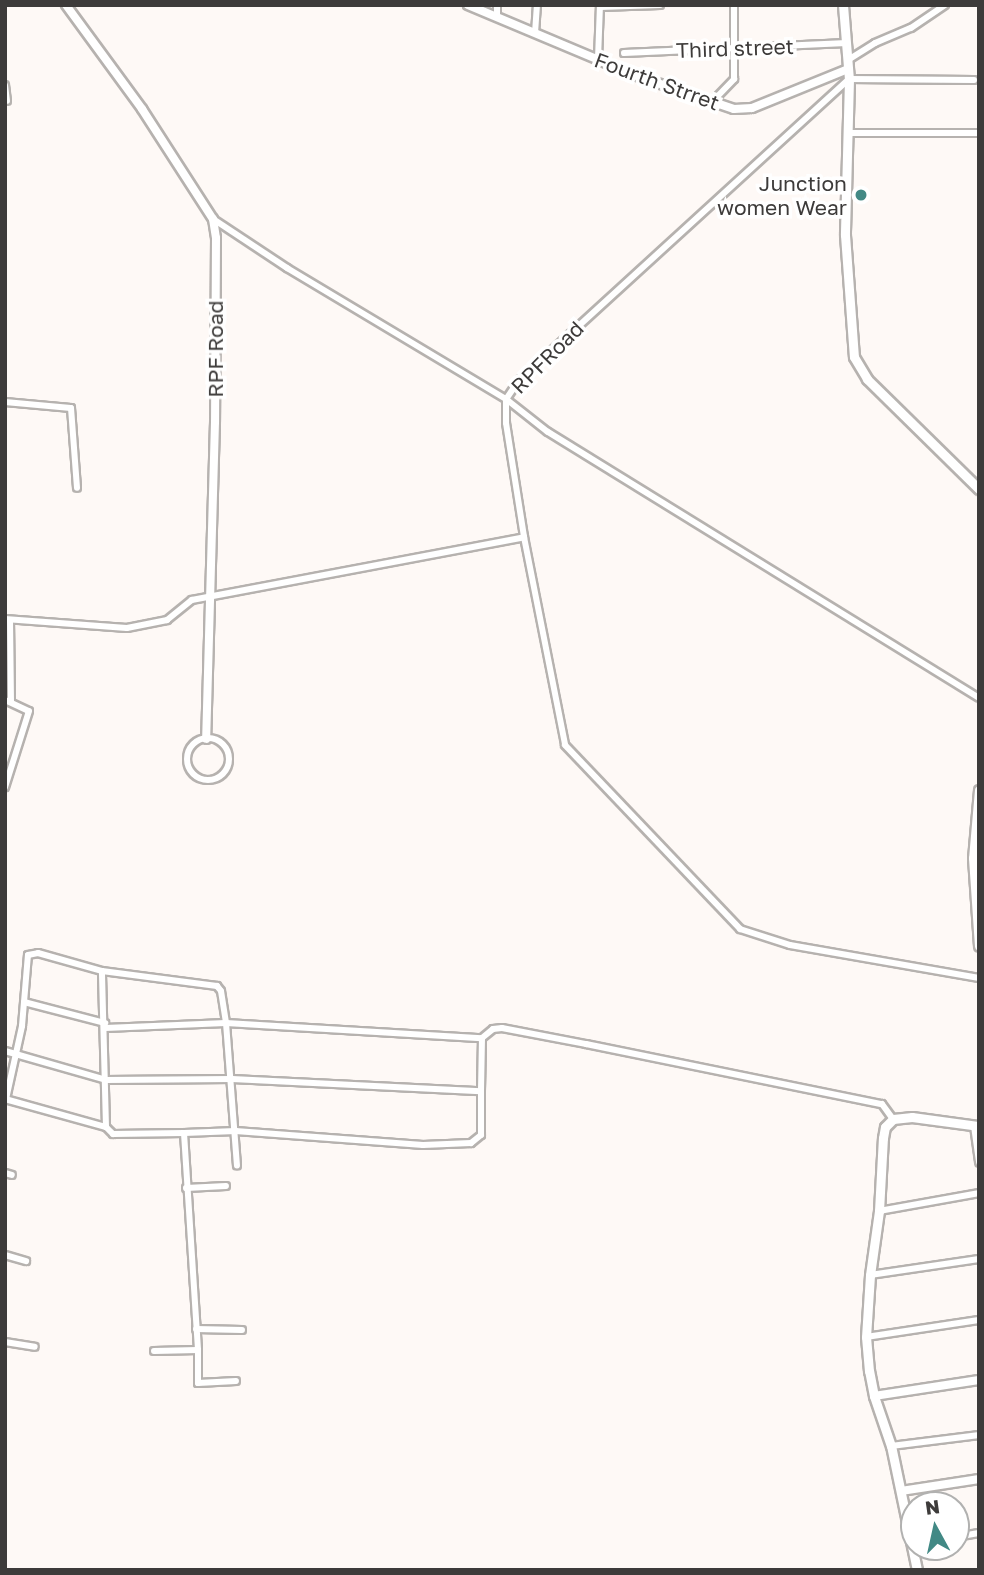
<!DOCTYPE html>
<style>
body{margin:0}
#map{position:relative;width:984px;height:1575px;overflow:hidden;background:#fef9f6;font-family:"Golos Text",sans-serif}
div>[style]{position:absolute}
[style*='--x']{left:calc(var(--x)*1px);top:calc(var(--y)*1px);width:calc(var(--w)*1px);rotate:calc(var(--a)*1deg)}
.roads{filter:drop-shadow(2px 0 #b6b2af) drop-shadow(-2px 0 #b6b2af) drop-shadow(0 2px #b6b2af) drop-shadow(0 -2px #b6b2af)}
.minor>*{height:6px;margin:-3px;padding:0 3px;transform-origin:3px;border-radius:3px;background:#fff}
.minor>.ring{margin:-3px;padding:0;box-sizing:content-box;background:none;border:6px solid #fff;border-radius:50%}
.tertiary>*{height:8px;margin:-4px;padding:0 4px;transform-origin:4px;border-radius:4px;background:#fff}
.secondary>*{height:9px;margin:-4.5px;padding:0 4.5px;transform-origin:4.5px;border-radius:4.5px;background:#fff}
.dots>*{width:19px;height:19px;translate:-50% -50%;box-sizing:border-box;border:4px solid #fff;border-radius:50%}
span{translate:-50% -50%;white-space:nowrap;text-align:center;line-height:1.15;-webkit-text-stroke:7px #fff;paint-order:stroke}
.street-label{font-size:21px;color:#3d3b3a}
.poi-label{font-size:21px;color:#3d3b3a}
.right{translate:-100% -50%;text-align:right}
.frame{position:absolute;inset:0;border:7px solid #3d3b3a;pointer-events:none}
.north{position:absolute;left:900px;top:1491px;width:70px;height:70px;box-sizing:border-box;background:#fff;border:2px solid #b1b1b0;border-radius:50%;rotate:352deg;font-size:19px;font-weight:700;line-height:28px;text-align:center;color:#3d3b3a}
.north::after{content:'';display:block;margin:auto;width:24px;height:32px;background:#428985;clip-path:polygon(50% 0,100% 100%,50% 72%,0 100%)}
</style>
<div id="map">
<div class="roads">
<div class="minor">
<i style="--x:497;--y:5;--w:12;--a:90"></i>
<i style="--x:600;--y:7;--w:60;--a:-1.9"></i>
<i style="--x:535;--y:33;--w:28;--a:-86"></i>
<i style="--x:624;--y:53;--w:223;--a:-2.6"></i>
<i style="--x:598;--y:59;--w:54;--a:-87.9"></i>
<i style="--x:848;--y:60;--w:32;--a:-32"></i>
<i style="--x:875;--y:43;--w:39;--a:-23"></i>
<i style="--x:911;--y:28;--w:41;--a:-34.1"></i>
<i style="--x:974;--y:80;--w:125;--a:-179.5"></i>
<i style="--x:849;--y:79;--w:447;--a:137.6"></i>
<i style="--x:519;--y:380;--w:23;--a:124"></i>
<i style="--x:506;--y:399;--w:53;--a:38.2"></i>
<i style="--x:548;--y:432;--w:506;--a:31.68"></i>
<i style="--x:5;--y:85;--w:16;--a:83"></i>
<i style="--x:712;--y:102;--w:32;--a:-46"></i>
<i style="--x:734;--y:79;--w:74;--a:-90"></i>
<i style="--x:848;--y:133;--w:131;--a:0"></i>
<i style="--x:213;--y:219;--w:89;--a:33.5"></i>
<i style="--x:287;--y:268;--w:255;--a:30.9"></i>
<i style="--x:506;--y:399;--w:24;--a:90"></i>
<i style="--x:506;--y:423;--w:115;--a:81"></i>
<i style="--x:524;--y:537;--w:212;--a:78.8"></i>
<i style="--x:565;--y:745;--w:254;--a:46.4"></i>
<i style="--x:740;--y:929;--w:52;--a:17.7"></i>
<i style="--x:790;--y:945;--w:192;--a:9.9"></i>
<i style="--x:5;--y:402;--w:66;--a:5.2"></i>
<i style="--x:71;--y:408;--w:80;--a:85.7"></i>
<i style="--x:5;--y:619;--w:122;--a:4.2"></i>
<i style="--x:127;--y:628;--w:41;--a:-11.3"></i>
<i style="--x:167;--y:620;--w:32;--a:-39"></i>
<i style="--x:192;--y:600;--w:338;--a:-10.7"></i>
<i style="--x:10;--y:620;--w:81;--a:89.3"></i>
<i style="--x:5;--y:700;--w:26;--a:25"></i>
<i style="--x:29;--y:711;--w:80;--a:107.5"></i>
<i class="ring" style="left:187px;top:738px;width:36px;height:36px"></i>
<i style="--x:24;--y:1002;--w:84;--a:14.5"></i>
<i style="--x:105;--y:1028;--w:121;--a:-2.4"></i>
<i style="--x:226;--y:1023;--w:256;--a:3.4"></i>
<i style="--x:482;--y:1038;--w:53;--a:91.1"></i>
<i style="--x:482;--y:1038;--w:14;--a:-39"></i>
<i style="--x:493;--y:1029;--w:9;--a:-6"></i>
<i style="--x:502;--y:1028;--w:86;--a:10.8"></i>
<i style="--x:586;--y:1044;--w:302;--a:11.5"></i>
<i style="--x:882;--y:1104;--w:19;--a:54"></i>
<i style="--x:5;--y:1051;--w:105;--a:16"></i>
<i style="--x:106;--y:1080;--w:126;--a:-0.5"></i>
<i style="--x:232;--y:1079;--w:249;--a:2.8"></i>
<i style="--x:481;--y:1091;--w:44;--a:90"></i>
<i style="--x:481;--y:1135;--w:13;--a:141"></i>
<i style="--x:471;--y:1143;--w:48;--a:177.6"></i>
<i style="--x:423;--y:1145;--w:188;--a:-175.7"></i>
<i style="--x:236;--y:1131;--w:52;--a:177.8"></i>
<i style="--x:184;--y:1133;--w:217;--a:86.3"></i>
<i style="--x:198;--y:1350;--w:44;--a:178.7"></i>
<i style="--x:5;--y:1099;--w:105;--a:15.5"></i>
<i style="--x:106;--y:1127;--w:10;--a:45"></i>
<i style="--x:113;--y:1134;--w:71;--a:-0.8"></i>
<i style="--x:6;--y:1099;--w:75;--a:-77.6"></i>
<i style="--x:22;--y:1026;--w:71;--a:-85.2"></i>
<i style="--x:28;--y:955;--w:10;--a:-11"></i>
<i style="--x:38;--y:953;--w:66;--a:15.7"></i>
<i style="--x:974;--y:1126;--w:37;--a:82"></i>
<i style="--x:106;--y:1127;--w:156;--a:-91.5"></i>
<i style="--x:102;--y:971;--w:116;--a:7.4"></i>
<i style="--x:217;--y:986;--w:6;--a:51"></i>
<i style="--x:221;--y:991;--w:32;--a:81"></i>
<i style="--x:226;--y:1023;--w:143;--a:85.6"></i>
<i style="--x:5;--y:1173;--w:7;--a:16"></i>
<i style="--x:186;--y:1188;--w:40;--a:-2.9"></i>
<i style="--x:879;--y:1211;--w:102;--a:-10.2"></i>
<i style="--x:5;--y:1255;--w:22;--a:16"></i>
<i style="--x:870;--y:1275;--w:110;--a:-8.4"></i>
<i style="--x:196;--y:1329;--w:46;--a:1.2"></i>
<i style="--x:866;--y:1337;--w:114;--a:-8.6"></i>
<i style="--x:5;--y:1342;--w:30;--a:9"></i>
<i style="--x:198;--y:1350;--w:33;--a:90"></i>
<i style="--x:198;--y:1383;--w:38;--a:-3"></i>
<i style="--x:891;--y:1446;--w:89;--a:-7.1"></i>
<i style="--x:956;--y:1537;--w:23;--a:-10"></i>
</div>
<div class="tertiary">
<i style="--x:66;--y:5;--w:129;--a:53.8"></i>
<i style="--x:142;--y:109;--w:131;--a:57.2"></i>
<i style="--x:213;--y:219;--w:19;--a:81"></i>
<i style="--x:216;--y:238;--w:184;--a:90.3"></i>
<i style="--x:215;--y:422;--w:317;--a:91.6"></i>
<i style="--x:468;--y:5;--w:183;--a:22.8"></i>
<i style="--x:637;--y:76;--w:102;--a:18.8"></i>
<i style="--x:734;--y:109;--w:18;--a:-3"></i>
<i style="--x:752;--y:108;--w:104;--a:-22.1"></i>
<i style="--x:874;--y:1396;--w:106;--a:-8.7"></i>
<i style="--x:901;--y:1491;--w:79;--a:-8.7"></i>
</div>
<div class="secondary">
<i style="--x:843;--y:5;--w:74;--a:85.4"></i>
<i style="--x:849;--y:79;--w:156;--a:91.5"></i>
<i style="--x:845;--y:235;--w:122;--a:85.8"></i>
<i style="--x:854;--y:357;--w:26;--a:59"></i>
<i style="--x:867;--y:379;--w:157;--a:44.5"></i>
<i style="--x:979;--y:790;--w:68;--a:95"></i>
<i style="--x:973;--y:858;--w:88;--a:86.1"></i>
<i style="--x:917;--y:1570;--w:127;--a:-101.8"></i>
<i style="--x:891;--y:1446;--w:53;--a:-108.8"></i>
<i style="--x:874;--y:1396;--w:25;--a:-101"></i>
<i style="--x:869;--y:1371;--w:34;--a:-95"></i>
<i style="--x:866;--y:1337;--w:62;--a:-86.3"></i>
<i style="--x:870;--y:1275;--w:65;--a:-82"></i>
<i style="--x:879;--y:1211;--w:73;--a:-86.9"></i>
<i style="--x:883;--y:1138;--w:11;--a:-80"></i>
<i style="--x:885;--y:1127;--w:11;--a:-45"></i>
<i style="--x:893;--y:1119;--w:19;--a:-6"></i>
<i style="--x:912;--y:1117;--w:68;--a:7.7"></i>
</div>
</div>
<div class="dots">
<i style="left:861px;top:195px;background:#428985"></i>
</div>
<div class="street-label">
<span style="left:735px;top:48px;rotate:-2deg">Third street</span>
<span style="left:657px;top:81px;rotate:20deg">Fourth Strret</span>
<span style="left:215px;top:349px;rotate:-90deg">RPF Road</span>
<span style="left:547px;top:357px;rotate:-45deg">RPFRoad</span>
</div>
<div class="poi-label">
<span class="right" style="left:847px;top:195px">Junction<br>women Wear</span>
</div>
<div class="frame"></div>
<div class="north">N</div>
</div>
